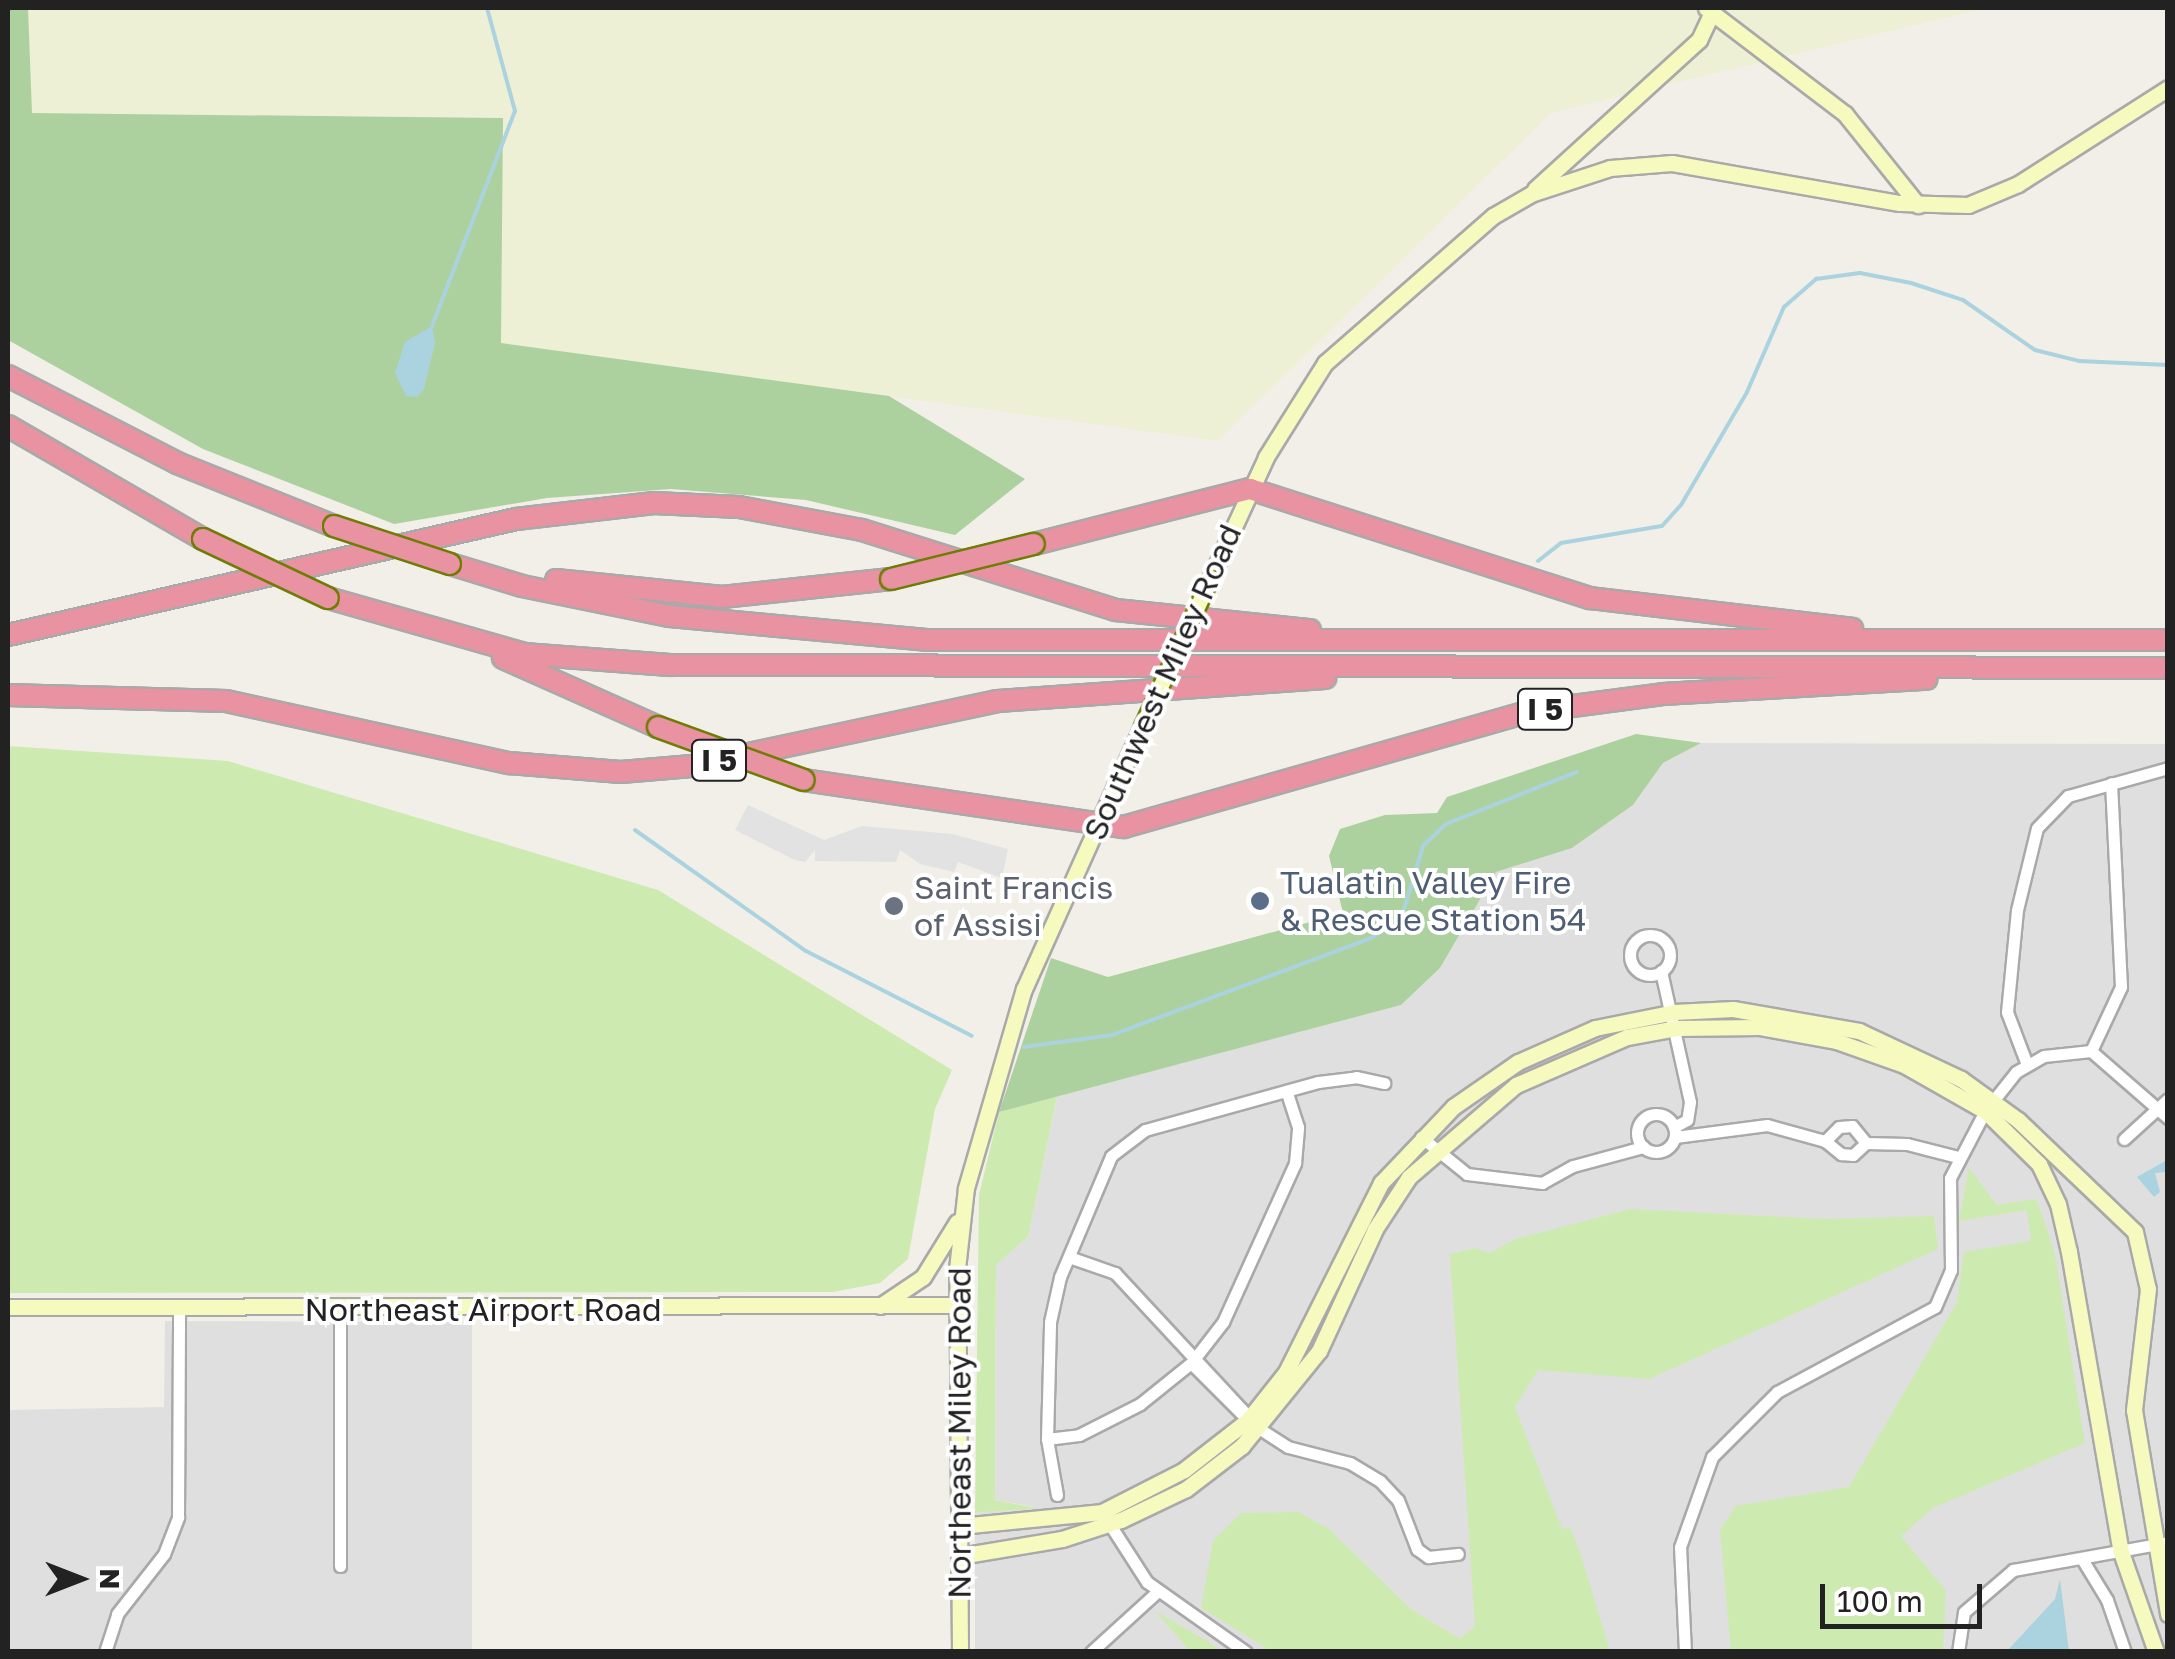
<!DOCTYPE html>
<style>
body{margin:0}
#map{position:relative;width:2175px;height:1659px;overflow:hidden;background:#f2efe9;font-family:"Golos Text",sans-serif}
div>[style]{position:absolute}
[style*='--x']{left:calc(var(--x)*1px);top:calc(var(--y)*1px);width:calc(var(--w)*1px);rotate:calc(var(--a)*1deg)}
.residential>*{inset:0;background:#e0dfdf}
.farmland>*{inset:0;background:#eef0d5}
.grass>*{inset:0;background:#cdebb0}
.forest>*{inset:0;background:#add19e}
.parking>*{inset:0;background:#e2e2e2}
.water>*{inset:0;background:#aad3df}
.stream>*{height:4px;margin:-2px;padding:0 2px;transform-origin:2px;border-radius:2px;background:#aad3df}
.roads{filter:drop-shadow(2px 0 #a9a9a9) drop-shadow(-2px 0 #a9a9a9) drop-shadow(0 2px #a9a9a9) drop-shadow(0 -2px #a9a9a9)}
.street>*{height:11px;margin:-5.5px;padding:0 5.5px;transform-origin:5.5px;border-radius:5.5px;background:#fff}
.street>.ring{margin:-5.5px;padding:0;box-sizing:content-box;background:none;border:11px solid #fff;border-radius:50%}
.secondary>*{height:15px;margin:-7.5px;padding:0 7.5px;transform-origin:7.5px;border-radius:7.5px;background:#f7fabf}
.highway>*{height:20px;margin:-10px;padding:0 10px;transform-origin:10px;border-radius:10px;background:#e892a2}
.bridges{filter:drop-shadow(2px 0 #707d05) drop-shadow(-2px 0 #707d05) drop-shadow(0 2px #707d05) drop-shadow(0 -2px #707d05)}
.secondary-bridge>*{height:15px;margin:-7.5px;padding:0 7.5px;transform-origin:7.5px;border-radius:7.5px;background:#f7fabf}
.highway-bridge>*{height:20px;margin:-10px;padding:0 10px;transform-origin:10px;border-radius:10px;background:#e892a2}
.dots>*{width:28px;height:28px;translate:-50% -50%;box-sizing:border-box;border:5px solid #fff;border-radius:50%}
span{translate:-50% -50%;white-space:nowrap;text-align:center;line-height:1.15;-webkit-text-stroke:8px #fff;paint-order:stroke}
.shield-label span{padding:2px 8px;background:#fff;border:2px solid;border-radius:8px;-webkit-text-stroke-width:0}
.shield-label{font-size:30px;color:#222;font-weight:700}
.street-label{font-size:32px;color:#222}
.service-label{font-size:32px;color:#4e5e75}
.left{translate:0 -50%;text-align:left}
.worship-label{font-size:32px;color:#5b616d}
.frame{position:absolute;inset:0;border:10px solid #222;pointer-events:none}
.north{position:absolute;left:30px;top:1529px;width:100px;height:100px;-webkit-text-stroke:8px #fff;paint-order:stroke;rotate:90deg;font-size:28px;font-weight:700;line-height:40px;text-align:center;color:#222}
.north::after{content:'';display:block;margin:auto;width:35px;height:45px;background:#222;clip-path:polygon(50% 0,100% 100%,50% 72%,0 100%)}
.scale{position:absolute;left:1820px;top:1584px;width:162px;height:45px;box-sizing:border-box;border:5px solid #222;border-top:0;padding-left:12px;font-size:30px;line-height:35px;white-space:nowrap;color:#222;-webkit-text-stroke:8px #fff;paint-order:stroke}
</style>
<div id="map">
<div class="residential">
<i style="clip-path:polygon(1701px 743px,2167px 744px,2167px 1651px,975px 1652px,975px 1513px,1035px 1507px,995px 1500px,996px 1265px,1028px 1237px,1057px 1096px,1401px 1005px,1440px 968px,1496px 872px,1572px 848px,1633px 805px,1663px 763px)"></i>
<i style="clip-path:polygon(165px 1321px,472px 1322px,472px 1651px,8px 1651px,8px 1410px,164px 1407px)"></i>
</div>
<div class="farmland">
<i style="clip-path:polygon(28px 8px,1987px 8px,1551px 113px,1218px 441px,500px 343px,503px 118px,31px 113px)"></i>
</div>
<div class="grass">
<i style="clip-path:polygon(8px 746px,228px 761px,658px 890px,952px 1070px,935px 1109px,908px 1259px,880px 1283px,833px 1292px,8px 1293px)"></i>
<i style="clip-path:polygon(1057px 1096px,1028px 1237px,996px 1265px,995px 1500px,1037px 1508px,975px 1513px,979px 1195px,999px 1112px)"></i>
<i style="clip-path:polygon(1969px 1168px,1997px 1205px,2036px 1199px,2042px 1214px,2055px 1254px,2085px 1443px,1933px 1508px,1901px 1536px,1946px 1591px,1943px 1651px,1731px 1651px,1720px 1529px,1736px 1506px,1849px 1487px,1957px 1302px,1964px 1252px,2031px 1241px,2027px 1210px,1959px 1221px)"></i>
<i style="clip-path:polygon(1630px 1209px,1825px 1219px,1934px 1216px,1938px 1249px,1649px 1379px,1538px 1370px,1515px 1407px,1562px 1529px,1570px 1527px,1581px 1555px,1610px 1651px,1271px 1651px,1201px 1608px,1213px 1541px,1241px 1513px,1299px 1512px,1329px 1529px,1412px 1610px,1460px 1639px,1475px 1626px,1450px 1254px,1475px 1248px,1490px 1253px,1515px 1239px)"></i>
<i style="clip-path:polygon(1155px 1611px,1214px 1645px,1220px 1651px,1190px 1651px)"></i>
</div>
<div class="forest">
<i style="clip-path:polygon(8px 8px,28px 8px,32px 113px,503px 118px,501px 343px,889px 396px,1025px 479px,955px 535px,806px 500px,671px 489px,547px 498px,394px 524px,203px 449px,8px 340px)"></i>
<i style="clip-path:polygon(1636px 734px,1701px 743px,1663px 763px,1633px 805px,1572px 848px,1496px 872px,1440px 968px,1401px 1005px,999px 1112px,1051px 958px,1108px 977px,1343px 913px,1329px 856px,1340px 829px,1385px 815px,1437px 813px,1447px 797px)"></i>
</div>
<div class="parking">
<i style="clip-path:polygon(748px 805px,824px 840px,862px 826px,952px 834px,1008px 849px,1002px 878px,958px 862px,954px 872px,920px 864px,900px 850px,896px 862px,815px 861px,815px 850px,805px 862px,795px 860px,735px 830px)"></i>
</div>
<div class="water">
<i style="clip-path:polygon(432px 326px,435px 343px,424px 389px,417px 397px,406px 396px,395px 373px,405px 342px)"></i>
<i style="clip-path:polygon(2167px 1160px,2167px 1172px,2155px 1173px,2160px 1192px,2154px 1197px,2137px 1177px)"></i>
<i style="clip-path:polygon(2060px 1579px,2069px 1651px,2007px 1651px,2055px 1599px)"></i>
</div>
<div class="stream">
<i style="--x:432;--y:326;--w:230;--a:-68.9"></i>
<i style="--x:515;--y:111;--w:107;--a:-105.2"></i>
<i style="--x:1538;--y:561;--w:29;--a:-38"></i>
<i style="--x:1561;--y:543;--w:102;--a:-9.6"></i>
<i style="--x:1662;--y:526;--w:28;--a:-48"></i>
<i style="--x:1681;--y:505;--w:131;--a:-59.7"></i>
<i style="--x:1747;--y:392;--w:93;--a:-66.5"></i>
<i style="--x:1784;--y:307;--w:43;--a:-41.2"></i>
<i style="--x:1816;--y:279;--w:44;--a:-7.8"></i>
<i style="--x:1860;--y:273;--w:52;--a:11.1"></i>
<i style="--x:1911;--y:283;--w:55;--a:18.1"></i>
<i style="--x:1963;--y:300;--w:88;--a:34.8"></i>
<i style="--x:2035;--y:350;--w:45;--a:14"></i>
<i style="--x:2079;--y:361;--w:89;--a:2.6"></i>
<i style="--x:635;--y:830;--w:209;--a:35.3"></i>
<i style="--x:806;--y:951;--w:186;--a:27.1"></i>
<i style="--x:1024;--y:1047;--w:89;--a:-7.8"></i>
<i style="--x:1112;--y:1035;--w:278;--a:-20.5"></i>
<i style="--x:1372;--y:938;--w:37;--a:-36"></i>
<i style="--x:1402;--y:916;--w:73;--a:-73.3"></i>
<i style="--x:1423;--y:846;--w:32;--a:-44"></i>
<i style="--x:1446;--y:824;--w:141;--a:-21.7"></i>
</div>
<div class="roads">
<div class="street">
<i class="ring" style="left:1630px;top:935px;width:29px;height:29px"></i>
<i style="--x:1661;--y:971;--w:134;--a:77.5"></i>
<i style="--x:1690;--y:1102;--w:18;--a:99"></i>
<i style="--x:1687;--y:1120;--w:15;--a:152"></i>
<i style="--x:2091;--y:1051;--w:71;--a:-64.9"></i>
<i style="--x:2121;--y:987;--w:204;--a:-92.8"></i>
<i style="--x:2026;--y:1062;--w:53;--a:-110.8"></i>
<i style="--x:2007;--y:1012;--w:102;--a:-84.4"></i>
<i style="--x:2017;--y:910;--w:84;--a:-76.3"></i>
<i style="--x:2037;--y:828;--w:45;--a:-45.9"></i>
<i style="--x:2068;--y:796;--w:104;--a:-15.6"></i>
<i class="ring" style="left:1637px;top:1114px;width:27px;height:27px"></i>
<i style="--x:1421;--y:1137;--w:59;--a:38.8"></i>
<i style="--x:1467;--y:1174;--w:76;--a:6.8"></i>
<i style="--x:1542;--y:1183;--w:35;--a:-29"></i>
<i style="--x:1573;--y:1166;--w:73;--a:-15.2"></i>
<i style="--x:1675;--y:1137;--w:93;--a:-7.4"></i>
<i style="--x:1767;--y:1125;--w:60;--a:15.4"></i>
<i style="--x:1825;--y:1141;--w:21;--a:39"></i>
<i style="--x:1841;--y:1154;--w:12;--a:5"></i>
<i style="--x:1853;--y:1155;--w:18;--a:-43"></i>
<i style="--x:1866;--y:1143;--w:22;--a:-129"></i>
<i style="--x:1852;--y:1126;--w:13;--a:176"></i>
<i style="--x:1839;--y:1127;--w:20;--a:135"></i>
<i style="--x:2124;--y:1139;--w:59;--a:-42.3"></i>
<i style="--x:1866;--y:1143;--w:41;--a:1.4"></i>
<i style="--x:1907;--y:1144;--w:53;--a:14.3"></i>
<i style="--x:1069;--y:1257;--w:49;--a:19.2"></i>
<i style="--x:1115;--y:1273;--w:213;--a:47.1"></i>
<i style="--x:1260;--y:1429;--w:33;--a:33"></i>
<i style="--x:1288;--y:1447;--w:64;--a:14.5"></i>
<i style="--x:1350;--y:1463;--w:35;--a:31"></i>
<i style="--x:1380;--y:1481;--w:26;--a:47"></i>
<i style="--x:1398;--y:1500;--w:53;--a:68.8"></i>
<i style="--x:1417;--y:1549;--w:14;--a:36"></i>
<i style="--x:1428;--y:1557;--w:30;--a:-6"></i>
<i style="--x:1194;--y:1366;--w:76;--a:45"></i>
<i style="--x:1047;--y:1439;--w:32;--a:-7"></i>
<i style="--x:1079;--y:1435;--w:68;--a:-26.9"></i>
<i style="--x:1140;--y:1404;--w:67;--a:-38.9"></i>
<i style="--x:1192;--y:1362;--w:51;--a:-52.2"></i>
<i style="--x:1223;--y:1322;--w:175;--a:-65.6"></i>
<i style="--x:1295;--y:1163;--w:36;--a:-85"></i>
<i style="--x:1298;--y:1127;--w:38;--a:-108"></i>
<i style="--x:1057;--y:1495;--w:57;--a:-100.1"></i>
<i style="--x:1047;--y:1439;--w:117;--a:-88.5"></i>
<i style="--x:1050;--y:1322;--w:46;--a:-77.5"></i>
<i style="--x:1060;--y:1277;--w:131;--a:-67.1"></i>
<i style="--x:1111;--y:1156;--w:43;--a:-37.4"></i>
<i style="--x:1145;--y:1130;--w:180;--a:-15.5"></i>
<i style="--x:1318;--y:1082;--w:38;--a:-7"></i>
<i style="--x:1356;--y:1077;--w:29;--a:12"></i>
<i style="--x:1107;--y:1520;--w:74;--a:57.2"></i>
<i style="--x:1147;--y:1582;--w:121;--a:35.3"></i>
<i style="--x:2082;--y:1559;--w:48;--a:58.6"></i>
<i style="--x:2107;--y:1600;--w:55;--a:70.9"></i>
<i style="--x:340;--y:1566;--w:256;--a:-90"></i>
<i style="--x:105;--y:1652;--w:40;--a:-72"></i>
<i style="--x:117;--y:1614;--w:76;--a:-51.9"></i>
<i style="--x:164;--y:1554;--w:40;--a:-69"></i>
<i style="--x:178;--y:1517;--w:210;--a:-89.7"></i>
<i style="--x:1091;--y:1652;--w:91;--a:-42.3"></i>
<i style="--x:1685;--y:1652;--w:105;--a:-92.7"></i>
<i style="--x:1680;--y:1547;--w:96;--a:-70.4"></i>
<i style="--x:1712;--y:1457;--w:92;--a:-45"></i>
<i style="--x:1777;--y:1392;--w:179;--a:-28.3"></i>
<i style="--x:1935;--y:1307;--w:40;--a:-66.6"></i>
<i style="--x:1951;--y:1270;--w:92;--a:-90.6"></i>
<i style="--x:1950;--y:1178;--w:76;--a:-62.4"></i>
<i style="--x:1985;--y:1111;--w:50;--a:-51.5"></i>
<i style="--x:2016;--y:1072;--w:32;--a:-30"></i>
<i style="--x:2044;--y:1056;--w:47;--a:-6.1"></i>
<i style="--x:2091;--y:1051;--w:102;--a:41"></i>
<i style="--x:1958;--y:1652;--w:40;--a:-81.5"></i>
<i style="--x:1964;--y:1612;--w:65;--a:-40.6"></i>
<i style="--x:2013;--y:1570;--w:158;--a:-10.2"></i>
</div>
<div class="secondary">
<i style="--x:1706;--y:8;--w:175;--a:37.3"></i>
<i style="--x:1845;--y:114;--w:117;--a:51.3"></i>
<i style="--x:1535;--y:189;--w:222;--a:-42.3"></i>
<i style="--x:1699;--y:40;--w:29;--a:-65"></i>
<i style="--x:1210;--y:579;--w:134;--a:-65.3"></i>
<i style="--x:1266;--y:457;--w:111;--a:-57.9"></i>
<i style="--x:1325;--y:363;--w:223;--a:-41.2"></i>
<i style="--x:1493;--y:216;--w:44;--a:-30.1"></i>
<i style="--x:1531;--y:194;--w:83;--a:-18.2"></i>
<i style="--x:1610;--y:168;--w:62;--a:-4.6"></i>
<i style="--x:1672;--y:163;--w:231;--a:10"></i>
<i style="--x:1900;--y:203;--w:68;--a:1.7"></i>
<i style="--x:1968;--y:205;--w:54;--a:-22.8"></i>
<i style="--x:2018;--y:184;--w:178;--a:-32.6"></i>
<i style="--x:880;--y:1306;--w:52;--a:-34"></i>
<i style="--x:923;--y:1277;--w:65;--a:-58.3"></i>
<i style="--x:8;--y:1307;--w:950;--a:-0.12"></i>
<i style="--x:960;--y:1526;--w:143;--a:-5.6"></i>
<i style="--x:1102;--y:1512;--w:92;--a:-27.1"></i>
<i style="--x:1184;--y:1470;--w:81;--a:-38"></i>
<i style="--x:1248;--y:1420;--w:61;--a:-51.6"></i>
<i style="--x:1286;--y:1372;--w:212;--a:-63.3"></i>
<i style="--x:1381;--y:1183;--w:105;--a:-46.5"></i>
<i style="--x:1453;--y:1107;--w:79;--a:-34.7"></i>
<i style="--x:1518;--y:1062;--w:84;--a:-23.8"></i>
<i style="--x:1595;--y:1028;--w:81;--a:-11.4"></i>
<i style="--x:1674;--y:1012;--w:59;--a:-2.9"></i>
<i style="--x:1733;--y:1009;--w:128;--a:9.9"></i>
<i style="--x:1859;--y:1031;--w:113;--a:25.2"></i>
<i style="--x:1961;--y:1079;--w:70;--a:35.7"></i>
<i style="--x:2018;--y:1120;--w:162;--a:43.7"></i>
<i style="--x:2135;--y:1232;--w:58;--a:77.2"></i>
<i style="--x:2148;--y:1289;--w:122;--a:96.6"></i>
<i style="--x:2134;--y:1410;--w:207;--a:80.5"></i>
<i style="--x:960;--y:1556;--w:103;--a:-9.5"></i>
<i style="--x:1062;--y:1539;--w:62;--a:-17.9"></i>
<i style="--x:1121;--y:1520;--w:72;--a:-25.5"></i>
<i style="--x:1186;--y:1489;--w:71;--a:-37.5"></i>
<i style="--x:1242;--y:1446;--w:122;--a:-51"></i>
<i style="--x:1319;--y:1351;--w:134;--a:-65.3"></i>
<i style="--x:1375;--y:1229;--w:62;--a:-56.8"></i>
<i style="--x:1409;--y:1177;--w:141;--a:-40.7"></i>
<i style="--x:1516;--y:1085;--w:121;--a:-23.4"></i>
<i style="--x:1627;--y:1037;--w:51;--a:-10.2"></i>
<i style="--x:1677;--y:1028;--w:83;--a:-0.7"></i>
<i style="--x:1760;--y:1027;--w:77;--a:10.4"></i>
<i style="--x:1836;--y:1041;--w:72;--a:19.4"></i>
<i style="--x:1904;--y:1065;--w:93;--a:29.6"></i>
<i style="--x:1985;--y:1111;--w:76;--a:44.5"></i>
<i style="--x:2039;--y:1164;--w:44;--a:64.6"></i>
<i style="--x:2058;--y:1204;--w:49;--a:77.1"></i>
<i style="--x:2069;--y:1252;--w:304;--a:80.2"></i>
<i style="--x:2121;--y:1552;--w:106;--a:70.7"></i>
<i style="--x:960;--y:1652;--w:383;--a:-90.4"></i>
<i style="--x:957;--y:1269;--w:81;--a:-83.7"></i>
<i style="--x:966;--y:1188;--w:207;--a:-73.8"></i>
<i style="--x:1024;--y:989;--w:288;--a:-65.8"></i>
</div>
<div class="highway">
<i style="--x:8;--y:376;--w:190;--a:27.2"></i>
<i style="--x:177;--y:463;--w:169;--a:21.9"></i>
<i style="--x:8;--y:426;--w:225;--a:30.1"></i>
<i style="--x:1034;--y:544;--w:223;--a:-14.3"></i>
<i style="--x:1250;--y:489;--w:357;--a:17.8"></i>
<i style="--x:1590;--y:598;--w:264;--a:6.7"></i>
<i style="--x:450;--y:564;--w:75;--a:17"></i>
<i style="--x:522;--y:586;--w:150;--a:11.5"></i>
<i style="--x:669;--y:616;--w:259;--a:5.3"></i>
<i style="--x:927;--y:640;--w:1241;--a:0"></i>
<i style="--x:556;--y:580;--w:167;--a:5.8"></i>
<i style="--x:722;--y:597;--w:170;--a:-6.1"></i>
<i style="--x:328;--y:598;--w:204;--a:15.9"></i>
<i style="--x:524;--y:654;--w:146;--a:4.3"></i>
<i style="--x:670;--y:665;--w:1498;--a:0.11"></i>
<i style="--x:8;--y:635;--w:521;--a:-12.86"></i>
<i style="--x:516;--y:519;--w:139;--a:-6.6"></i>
<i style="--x:654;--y:503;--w:85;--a:2.7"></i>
<i style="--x:739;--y:507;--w:125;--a:10.6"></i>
<i style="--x:862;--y:530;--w:266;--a:17.5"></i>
<i style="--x:1116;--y:610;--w:195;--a:5.9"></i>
<i style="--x:503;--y:658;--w:170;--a:24"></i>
<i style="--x:8;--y:695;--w:218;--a:1.6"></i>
<i style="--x:226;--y:701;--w:290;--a:12.4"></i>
<i style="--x:509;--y:763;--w:112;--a:4.6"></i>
<i style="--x:621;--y:772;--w:71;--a:-4.8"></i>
<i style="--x:692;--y:766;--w:312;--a:-12"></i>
<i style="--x:997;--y:701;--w:329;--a:-4"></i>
<i style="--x:804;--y:780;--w:323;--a:8.4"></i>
<i style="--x:1124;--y:827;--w:419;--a:-15.9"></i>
<i style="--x:1527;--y:712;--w:137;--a:-7.5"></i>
<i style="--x:1663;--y:694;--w:264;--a:-3.3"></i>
</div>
</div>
<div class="bridges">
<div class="secondary-bridge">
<i style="--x:1142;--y:726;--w:162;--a:-65.2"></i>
</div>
<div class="highway-bridge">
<i style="--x:334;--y:526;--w:122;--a:18.1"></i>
<i style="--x:203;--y:539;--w:138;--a:25.3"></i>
<i style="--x:891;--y:579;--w:147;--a:-13.8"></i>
<i style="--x:658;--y:727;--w:155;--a:20"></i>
</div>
</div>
<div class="dots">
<i style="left:1260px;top:901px;background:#5c6f8a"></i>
<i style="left:894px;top:906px;background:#6b7280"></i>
</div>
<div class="shield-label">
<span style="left:1545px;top:709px">I 5</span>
<span style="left:719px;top:760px">I 5</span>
</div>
<div class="street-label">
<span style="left:1162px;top:682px;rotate:-66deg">Southwest Miley Road</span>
<span style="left:483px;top:1309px">Northeast Airport Road</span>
<span style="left:959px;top:1433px;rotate:-90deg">Northeast Miley Road</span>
</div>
<div class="service-label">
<span class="left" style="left:1280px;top:901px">Tualatin Valley Fire<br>&amp; Rescue Station 54</span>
</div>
<div class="worship-label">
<span class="left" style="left:914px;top:906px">Saint Francis<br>of Assisi</span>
</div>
<div class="frame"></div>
<div class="north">N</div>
<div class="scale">100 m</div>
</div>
